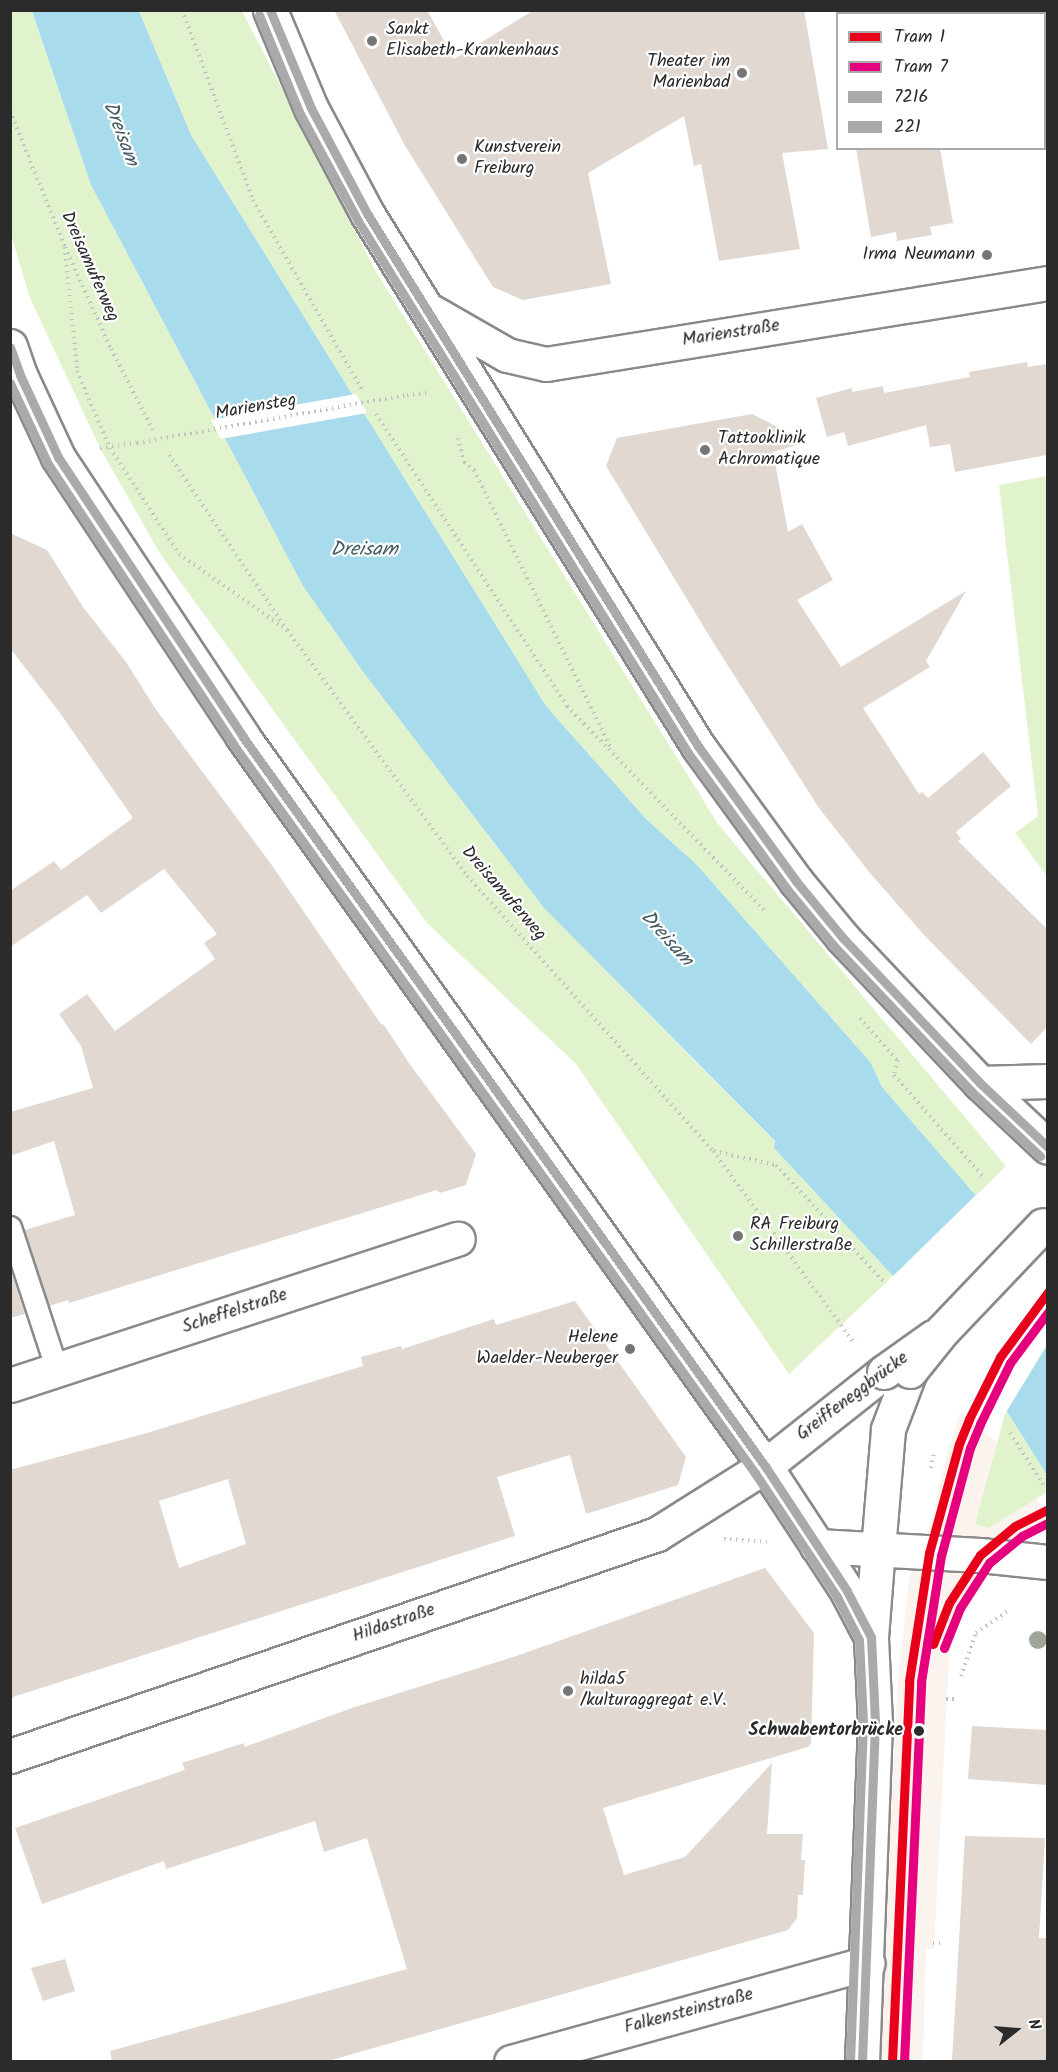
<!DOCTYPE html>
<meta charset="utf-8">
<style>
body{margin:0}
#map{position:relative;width:1058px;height:2072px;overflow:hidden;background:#fff;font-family:Kalam,sans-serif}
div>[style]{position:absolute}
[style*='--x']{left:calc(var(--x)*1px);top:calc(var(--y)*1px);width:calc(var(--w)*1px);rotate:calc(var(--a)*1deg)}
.built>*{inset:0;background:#fbf3ed}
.green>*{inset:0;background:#e0f3cd}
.water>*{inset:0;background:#a8dbeb}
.pier>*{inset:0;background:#fff}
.building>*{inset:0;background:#e1d8d2}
.path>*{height:4px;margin-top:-2px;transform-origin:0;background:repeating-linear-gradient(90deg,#c2c2c2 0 1.5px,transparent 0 6px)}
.roads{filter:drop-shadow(2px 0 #8a8a8a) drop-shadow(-2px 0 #8a8a8a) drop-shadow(0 2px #8a8a8a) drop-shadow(0 -2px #8a8a8a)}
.service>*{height:21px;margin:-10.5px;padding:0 10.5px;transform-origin:10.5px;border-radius:10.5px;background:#fff}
.minor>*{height:33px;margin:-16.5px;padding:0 16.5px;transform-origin:16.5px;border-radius:16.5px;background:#fff}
.primary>*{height:33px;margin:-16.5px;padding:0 16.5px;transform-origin:16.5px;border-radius:16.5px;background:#fff}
.path-bridge>*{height:4px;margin-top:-2px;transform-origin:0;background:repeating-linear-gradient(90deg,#c2c2c2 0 1.5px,transparent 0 6px)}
.bridges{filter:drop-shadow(2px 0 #8a8a8a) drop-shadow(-2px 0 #8a8a8a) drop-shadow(0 2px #8a8a8a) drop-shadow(0 -2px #8a8a8a)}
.minor-bridge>*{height:33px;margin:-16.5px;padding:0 16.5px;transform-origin:16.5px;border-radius:16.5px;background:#fff}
.primary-bridge>*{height:33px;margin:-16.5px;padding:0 16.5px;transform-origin:16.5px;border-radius:16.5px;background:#fff}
.bus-1>*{height:9px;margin:-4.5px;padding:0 4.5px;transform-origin:4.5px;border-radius:4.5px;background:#aaa}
.bus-2>*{height:9px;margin:-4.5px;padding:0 4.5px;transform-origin:4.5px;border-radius:4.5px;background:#aaa}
.tram-1>*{height:9px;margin:-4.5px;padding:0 4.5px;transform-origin:4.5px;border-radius:4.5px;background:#e8001b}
.tram-2>*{height:9px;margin:-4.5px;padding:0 4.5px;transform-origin:4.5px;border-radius:4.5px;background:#e5007d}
.trees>*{width:18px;height:18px;margin:-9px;border-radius:50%;background:#a0a59b}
.dots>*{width:16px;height:16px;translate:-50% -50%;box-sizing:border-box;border:3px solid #fff;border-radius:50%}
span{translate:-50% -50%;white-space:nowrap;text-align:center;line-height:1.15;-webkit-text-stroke:4.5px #fff;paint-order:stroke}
.poi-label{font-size:18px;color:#2b2b2b}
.left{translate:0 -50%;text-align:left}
.right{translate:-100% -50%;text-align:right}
.street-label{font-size:18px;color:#2b2b2b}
.stop-label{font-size:18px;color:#2b2b2b;font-weight:700}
.water-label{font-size:20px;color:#455b62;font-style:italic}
.frame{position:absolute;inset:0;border:12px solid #2b2b2b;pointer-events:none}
.legend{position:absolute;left:836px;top:12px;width:210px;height:138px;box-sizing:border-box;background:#fff;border:2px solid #aaa;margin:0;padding:8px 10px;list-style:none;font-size:18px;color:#2b2b2b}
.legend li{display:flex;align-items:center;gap:12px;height:30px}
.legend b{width:30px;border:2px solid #aaa}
.north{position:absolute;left:986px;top:2000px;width:60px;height:60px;-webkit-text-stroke:4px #fff;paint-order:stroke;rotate:73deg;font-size:16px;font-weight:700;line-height:24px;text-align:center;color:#2b2b2b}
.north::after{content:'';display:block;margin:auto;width:21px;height:27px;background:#2b2b2b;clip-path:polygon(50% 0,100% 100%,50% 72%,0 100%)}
</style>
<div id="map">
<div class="built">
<i style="clip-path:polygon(960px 1412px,997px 1442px,976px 1524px,989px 1528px,1036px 1497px,1047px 1518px,1007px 1545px,982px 1572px,967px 1592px,950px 1641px,934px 1949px,926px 1949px,923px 2061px,875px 2062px,898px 1681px,909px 1579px,932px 1520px,946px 1457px)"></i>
</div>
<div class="green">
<i style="clip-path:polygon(10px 11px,32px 11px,91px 185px,303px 586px,364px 673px,544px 908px,775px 1142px,774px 1148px,893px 1276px,789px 1374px,576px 1064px,427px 923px,159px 552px,100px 448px,30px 298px,11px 235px)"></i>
<i style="clip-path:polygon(139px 11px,242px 11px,375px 270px,718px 824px,1006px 1166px,976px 1196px,882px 1087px,871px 1063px,696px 864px,646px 819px,546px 706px,191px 135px)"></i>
<i style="clip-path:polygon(1047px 476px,1048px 476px,1047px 876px,1015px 833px,1038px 816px,999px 485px)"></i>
<i style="clip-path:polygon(1006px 1410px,1047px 1475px,1047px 1492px,989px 1528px,975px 1524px)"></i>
</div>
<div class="water">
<i style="clip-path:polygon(32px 11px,139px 11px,191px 135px,546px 706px,646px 819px,696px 864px,871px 1063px,882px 1087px,1047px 1278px,1047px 1475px,1006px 1410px,893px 1276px,774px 1148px,775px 1141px,544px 908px,364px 673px,303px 586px,91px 185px)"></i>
</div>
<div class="pier">
<i style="clip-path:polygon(356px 394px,367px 413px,221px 439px,211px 420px)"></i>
<i style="clip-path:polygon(978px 1193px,1048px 1273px,1047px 1345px,1005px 1414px,891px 1278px)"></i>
</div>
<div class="building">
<i style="clip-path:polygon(334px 10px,427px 10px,454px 59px,534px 10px,804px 10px,828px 149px,782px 153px,800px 249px,719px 261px,701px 164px,694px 166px,684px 116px,588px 173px,611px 284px,523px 300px,493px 287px,404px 144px)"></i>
<i style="clip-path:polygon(856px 148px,940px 148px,953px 223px,930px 227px,932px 235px,897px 241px,896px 232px,871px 237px)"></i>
<i style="clip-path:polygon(1027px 362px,1028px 367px,1047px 364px,1047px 455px,955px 472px,950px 444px,930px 447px,926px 425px,848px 446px,844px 432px,827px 437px,816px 398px,852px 388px,852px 392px,883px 386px,884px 393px,970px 377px,969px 372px)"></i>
<i style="clip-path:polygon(752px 414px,807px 442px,773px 452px,788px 532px,802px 524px,833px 580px,797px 600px,841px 667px,966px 591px,926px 661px,930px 667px,863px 708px,919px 794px,922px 792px,928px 798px,983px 752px,1011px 786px,956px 832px,961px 839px,958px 841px,1047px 929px,1047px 1027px,1031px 1044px,924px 935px,870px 873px,819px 808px,716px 647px,606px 466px,617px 438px)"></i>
<i style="clip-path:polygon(10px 533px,47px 550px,83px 607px,126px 662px,155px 708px,271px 864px,381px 1024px,384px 1025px,409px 1063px,476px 1154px,466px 1185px,440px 1193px,437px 1190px,69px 1303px,68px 1300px,49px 1306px,25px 1230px,75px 1215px,54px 1141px,10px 1156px,10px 1112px,93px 1088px,81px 1046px,59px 1014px,87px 994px,115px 1031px,215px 959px,204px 943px,217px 934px,164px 869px,101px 913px,87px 895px,10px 947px,10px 891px,54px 861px,61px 870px,133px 818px,60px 713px,10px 648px)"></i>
<i style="clip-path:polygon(10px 1269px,25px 1314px,10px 1318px)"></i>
<i style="clip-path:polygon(evenodd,575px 1301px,686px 1457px,678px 1485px,586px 1514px,570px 1455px,497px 1477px,515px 1536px,10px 1698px,10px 1470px,147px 1433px,363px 1366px,361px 1357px,401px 1346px,402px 1349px,494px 1319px,496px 1325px,575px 1301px,228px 1479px,246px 1544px,179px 1568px,159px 1501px,228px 1479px)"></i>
<i style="clip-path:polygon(765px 1568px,814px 1633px,811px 1743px,808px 1747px,603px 1808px,624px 1875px,685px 1857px,772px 1763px,767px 1834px,803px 1834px,801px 1860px,805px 1860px,803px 1895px,798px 1895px,797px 1918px,788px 1930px,328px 2061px,112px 2061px,110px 2051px,407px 1969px,367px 1838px,324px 1852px,315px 1821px,166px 1869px,164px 1861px,42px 1904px,15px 1828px,185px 1770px,182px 1763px,244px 1743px,244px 1747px,352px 1708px,516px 1656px)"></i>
<i style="clip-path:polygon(972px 1726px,1047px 1730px,1047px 1785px,968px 1779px)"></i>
<i style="clip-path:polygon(965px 1836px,1045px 1838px,1039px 1938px,1047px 1938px,1047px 2061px,952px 2061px)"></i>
<i style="clip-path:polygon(65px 1959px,75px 1991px,43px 2001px,31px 1968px)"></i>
</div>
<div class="path">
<i style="--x:182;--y:10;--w:203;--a:69.5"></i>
<i style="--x:253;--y:200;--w:220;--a:60.1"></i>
<i style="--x:10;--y:111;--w:147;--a:68"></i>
<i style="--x:65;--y:247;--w:112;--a:65.7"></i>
<i style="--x:111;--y:349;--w:91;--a:62.6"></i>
<i style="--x:65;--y:247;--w:125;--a:84.5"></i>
<i style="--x:77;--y:371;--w:84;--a:66.8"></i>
<i style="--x:110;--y:448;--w:126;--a:56.9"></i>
<i style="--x:179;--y:554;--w:127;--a:35.1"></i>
<i style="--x:407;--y:395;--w:23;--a:-7"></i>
<i style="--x:376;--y:414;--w:349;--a:56.8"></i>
<i style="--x:567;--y:706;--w:288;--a:46"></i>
<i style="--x:458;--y:438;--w:25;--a:76"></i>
<i style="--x:464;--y:462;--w:13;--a:39"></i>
<i style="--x:474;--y:470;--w:312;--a:63.8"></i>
<i style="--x:100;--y:448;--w:37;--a:-8"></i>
<i style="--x:169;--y:455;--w:211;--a:56"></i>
<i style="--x:287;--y:630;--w:305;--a:53.8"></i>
<i style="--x:467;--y:876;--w:369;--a:48.2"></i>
<i style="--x:713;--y:1151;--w:240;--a:53.7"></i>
<i style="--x:860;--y:1018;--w:56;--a:48.6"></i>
<i style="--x:897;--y:1060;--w:15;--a:101"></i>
<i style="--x:894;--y:1075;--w:138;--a:48.8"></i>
<i style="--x:714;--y:1151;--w:64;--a:12.7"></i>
<i style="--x:776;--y:1165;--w:158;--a:47.3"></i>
<i style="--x:1010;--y:1433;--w:61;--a:57.1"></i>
<i style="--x:931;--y:1468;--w:16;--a:-79"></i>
<i style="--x:724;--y:1539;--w:43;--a:4"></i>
<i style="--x:961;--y:1676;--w:46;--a:-70.8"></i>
<i style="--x:976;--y:1633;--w:40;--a:-34.9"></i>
<i style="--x:946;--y:1699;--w:8;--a:0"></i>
<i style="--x:933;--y:1943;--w:9;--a:0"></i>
</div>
<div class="roads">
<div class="service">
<i style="--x:10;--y:1227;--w:151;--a:71.8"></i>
</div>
<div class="minor">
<i style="--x:427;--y:309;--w:92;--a:29.9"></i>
<i style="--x:507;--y:355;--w:40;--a:13"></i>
<i style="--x:546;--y:364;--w:508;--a:-9.17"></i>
<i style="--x:10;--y:1385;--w:471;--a:-18.1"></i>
<i style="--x:10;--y:1756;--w:684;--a:-18.94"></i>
<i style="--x:657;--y:1534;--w:128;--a:-32.2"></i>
<i style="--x:765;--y:1466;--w:152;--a:-38.3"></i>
<i style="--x:511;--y:2062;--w:370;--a:-15.5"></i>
</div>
<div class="primary">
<i style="--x:270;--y:10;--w:106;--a:67.3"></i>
<i style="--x:311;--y:108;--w:121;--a:62"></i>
<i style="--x:368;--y:215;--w:625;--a:58.14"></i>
<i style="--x:698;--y:746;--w:167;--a:54"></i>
<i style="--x:796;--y:881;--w:74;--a:50.5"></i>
<i style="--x:843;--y:938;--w:199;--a:46.6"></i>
<i style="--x:980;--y:1083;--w:93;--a:43.3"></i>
<i style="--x:10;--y:346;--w:31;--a:71"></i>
<i style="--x:20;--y:375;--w:90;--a:65.1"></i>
<i style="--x:58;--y:457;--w:336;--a:56.5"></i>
<i style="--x:243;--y:737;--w:897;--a:54.4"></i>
<i style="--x:765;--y:1466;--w:149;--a:56.7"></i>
<i style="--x:847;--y:1591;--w:52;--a:62.4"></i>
<i style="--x:980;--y:1083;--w:68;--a:-1.7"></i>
<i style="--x:817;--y:1546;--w:163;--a:3.2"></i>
<i style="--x:980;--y:1555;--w:68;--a:5.9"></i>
<i style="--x:862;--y:2062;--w:339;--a:-87.8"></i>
<i style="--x:875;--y:1723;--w:86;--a:-92.7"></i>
<i style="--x:871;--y:1637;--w:88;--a:-85.5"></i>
<i style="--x:878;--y:1549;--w:120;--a:-85.2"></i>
<i style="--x:888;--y:1429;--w:62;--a:-69.2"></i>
</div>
</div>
<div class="path-bridge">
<i style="--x:137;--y:443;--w:274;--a:-10.1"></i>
</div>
<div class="bridges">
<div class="minor-bridge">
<i style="--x:884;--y:1372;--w:60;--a:-35.5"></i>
</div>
<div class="primary-bridge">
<i style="--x:910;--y:1371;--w:51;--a:-51.3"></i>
<i style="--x:942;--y:1331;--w:146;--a:-46.4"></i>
</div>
</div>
<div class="bus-1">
<i style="--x:270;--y:10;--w:106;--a:67.3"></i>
<i style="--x:311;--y:108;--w:121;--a:62"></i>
<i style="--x:368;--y:215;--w:625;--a:58.14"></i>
<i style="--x:698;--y:746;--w:167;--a:54"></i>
<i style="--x:796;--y:881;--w:74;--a:50.5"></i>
<i style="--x:843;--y:938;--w:199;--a:46.6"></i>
<i style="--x:980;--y:1083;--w:93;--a:43.3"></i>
<i style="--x:10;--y:347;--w:30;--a:70"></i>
<i style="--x:20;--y:375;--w:90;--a:65.1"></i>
<i style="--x:58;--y:457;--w:336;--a:56.5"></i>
<i style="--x:243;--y:737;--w:897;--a:54.4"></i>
<i style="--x:765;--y:1466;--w:149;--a:56.7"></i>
<i style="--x:847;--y:1591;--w:52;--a:62.4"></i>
<i style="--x:871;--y:1637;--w:86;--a:87.3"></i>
<i style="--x:875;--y:1723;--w:339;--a:92.2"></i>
</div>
<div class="bus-2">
<i style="--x:259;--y:15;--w:107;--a:67.5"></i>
<i style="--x:300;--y:114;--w:122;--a:61.5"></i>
<i style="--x:358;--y:221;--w:626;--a:58.19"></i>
<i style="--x:688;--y:753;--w:167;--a:54"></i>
<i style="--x:786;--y:888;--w:75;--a:50.4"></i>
<i style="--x:834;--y:946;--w:199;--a:46.6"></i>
<i style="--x:971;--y:1091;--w:95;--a:43.3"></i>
<i style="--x:10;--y:383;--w:89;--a:64.9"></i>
<i style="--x:48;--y:464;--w:336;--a:56.5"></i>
<i style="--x:233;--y:744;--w:897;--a:54.4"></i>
<i style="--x:755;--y:1473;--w:149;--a:56.5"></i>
<i style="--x:837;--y:1597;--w:48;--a:62.9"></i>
<i style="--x:859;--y:1640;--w:83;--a:87.2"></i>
<i style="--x:863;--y:1723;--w:339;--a:92.2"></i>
</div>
<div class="tram-1">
<i style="--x:933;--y:1644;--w:44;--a:-68.7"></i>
<i style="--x:949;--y:1603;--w:57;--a:-57.1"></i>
<i style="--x:980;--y:1555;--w:45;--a:-39.6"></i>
<i style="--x:1015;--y:1526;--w:37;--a:-27"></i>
<i style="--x:892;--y:2062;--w:381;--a:-87.4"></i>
<i style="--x:909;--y:1681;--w:130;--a:-81.1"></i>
<i style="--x:929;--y:1553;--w:113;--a:-74.6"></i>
<i style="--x:959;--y:1444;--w:27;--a:-68"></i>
<i style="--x:969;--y:1419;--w:69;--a:-63.4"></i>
<i style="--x:1000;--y:1357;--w:81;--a:-53.6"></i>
</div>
<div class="tram-2">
<i style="--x:944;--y:1648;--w:43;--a:-68.2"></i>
<i style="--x:960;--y:1608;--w:54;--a:-57.2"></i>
<i style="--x:989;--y:1563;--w:43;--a:-39.3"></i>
<i style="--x:1022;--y:1536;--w:29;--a:-27"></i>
<i style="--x:904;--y:2062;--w:380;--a:-87.4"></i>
<i style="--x:921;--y:1682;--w:128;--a:-81"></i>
<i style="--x:941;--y:1556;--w:112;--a:-75"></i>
<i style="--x:970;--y:1448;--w:26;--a:-67"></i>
<i style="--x:980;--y:1424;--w:68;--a:-63.8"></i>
<i style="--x:1010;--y:1363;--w:64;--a:-53.3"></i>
</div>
<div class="trees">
<i style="left:1038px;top:1640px"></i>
</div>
<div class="dots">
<i style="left:372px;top:41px;background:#757575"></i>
<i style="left:742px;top:73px;background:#757575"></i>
<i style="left:462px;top:159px;background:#757575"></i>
<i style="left:987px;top:255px;background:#757575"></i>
<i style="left:705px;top:450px;background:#757575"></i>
<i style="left:738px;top:1236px;background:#757575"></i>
<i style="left:630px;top:1349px;background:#757575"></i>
<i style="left:568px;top:1691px;background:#757575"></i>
<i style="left:919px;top:1731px;background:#2b2b2b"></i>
</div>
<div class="poi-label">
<span class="left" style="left:386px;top:41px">Sankt<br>Elisabeth-Krankenhaus</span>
<span class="right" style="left:730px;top:73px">Theater im<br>Marienbad</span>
<span class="left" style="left:474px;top:159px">Kunstverein<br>Freiburg</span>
<span class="right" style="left:975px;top:255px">Irma Neumann</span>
<span class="left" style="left:718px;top:450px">Tattooklinik<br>Achromatique</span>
<span class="left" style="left:750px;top:1236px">RA Freiburg<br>Schillerstraße</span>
<span class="right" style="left:618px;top:1349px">Helene<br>Waelder-Neuberger</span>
<span class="left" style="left:580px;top:1691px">hilda5<br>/kulturaggregat e.V.</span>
</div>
<div class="street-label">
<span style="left:89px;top:267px;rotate:66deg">Dreisamuferweg</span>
<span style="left:731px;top:334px;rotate:-9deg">Marienstraße</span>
<span style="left:256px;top:408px;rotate:-10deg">Mariensteg</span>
<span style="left:503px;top:894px;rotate:49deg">Dreisamuferweg</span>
<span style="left:235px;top:1312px;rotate:-18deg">Scheffelstraße</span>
<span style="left:853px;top:1397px;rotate:-37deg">Greiffeneggbrücke</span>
<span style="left:394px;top:1624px;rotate:-19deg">Hildastraße</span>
<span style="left:689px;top:2012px;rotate:-15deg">Falkensteinstraße</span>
</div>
<div class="stop-label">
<span class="right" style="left:903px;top:1731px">Schwabentorbrücke</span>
</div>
<div class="water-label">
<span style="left:120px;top:134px;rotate:69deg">Dreisam</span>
<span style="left:364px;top:550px">Dreisam</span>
<span style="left:666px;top:939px;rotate:48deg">Dreisam</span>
</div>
<div class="frame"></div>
<ul class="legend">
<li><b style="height:8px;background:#e8001b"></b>Tram 1</li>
<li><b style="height:8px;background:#e5007d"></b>Tram 7</li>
<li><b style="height:8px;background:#aaa"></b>7216</li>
<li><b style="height:8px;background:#aaa"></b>221</li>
</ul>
<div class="north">N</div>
</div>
